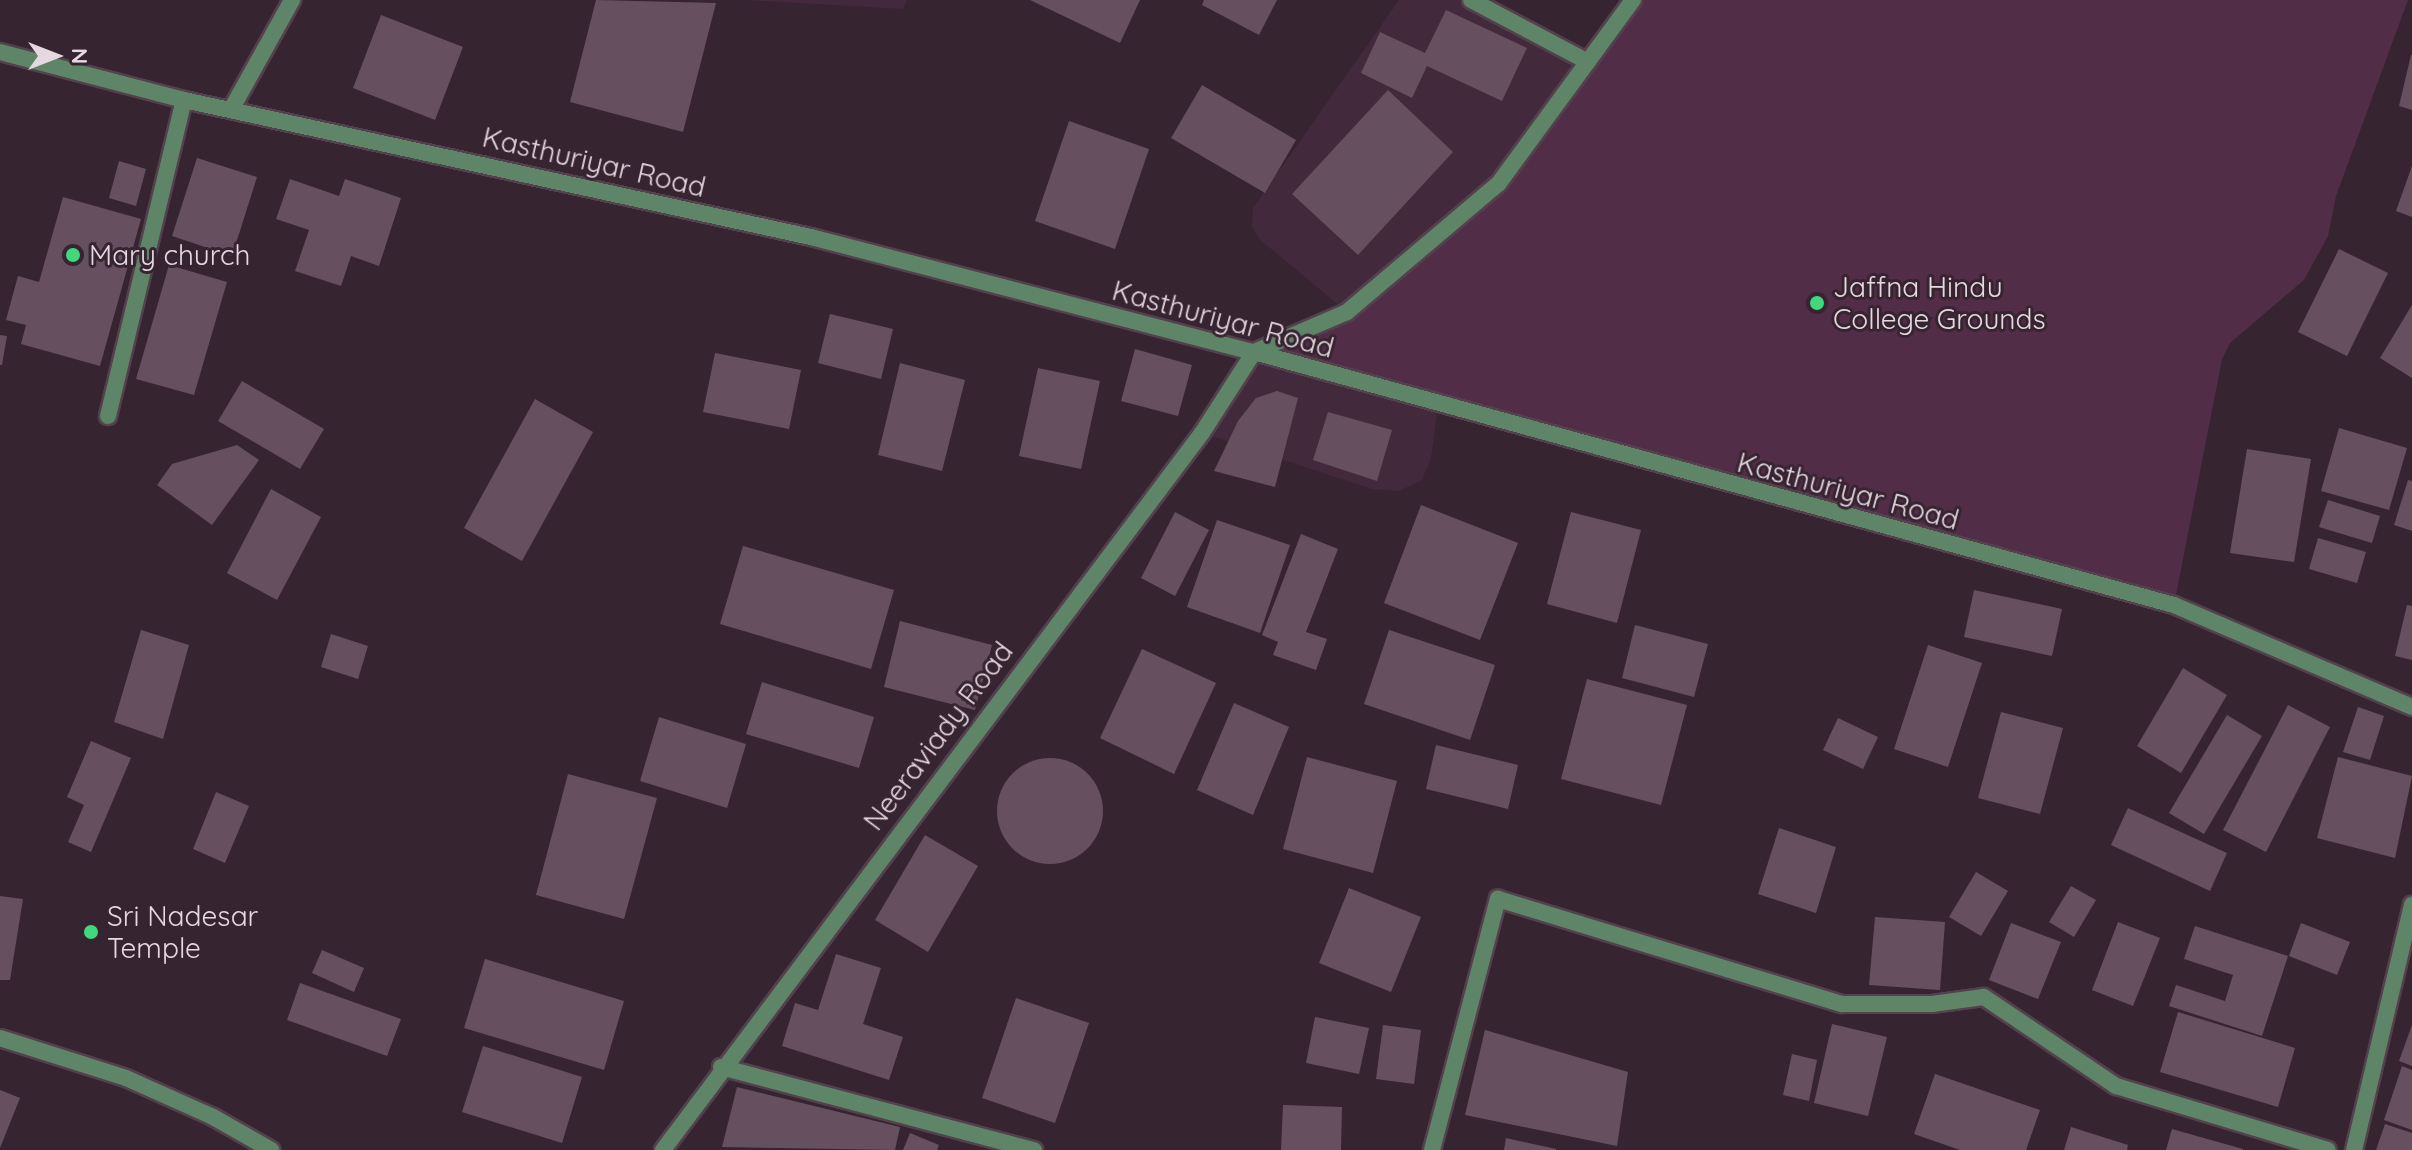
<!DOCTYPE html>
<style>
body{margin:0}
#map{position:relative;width:2412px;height:1150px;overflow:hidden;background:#372431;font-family:Quicksand,sans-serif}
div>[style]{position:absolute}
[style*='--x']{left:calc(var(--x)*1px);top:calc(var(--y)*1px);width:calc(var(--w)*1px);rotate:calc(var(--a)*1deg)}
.built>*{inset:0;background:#42293b}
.green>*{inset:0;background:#522d48}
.building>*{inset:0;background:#66505f}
.round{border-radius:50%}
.roads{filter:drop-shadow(2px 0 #53414d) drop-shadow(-2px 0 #53414d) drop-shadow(0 2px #53414d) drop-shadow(0 -2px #53414d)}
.street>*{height:16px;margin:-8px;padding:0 8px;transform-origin:8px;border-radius:8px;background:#5f8569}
.dots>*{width:22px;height:22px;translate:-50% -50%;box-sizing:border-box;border:4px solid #372431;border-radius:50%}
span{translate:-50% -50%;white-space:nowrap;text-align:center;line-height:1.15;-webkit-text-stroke:6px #372431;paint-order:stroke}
.street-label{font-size:28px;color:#e5d8e1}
.poi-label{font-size:28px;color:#e5d8e1}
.left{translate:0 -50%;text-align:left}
.north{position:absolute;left:16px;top:16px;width:80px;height:80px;-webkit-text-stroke:6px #372431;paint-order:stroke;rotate:90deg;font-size:22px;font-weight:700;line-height:32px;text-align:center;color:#e5d8e1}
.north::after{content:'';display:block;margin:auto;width:28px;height:36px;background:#e5d8e1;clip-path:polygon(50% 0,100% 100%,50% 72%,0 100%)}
</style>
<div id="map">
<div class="built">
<i style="clip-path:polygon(744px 0,907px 0,903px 9px)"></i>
<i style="clip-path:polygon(1399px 0,1471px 0,1588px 62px,1499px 183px,1347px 312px,1258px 238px,1252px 226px,1253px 208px)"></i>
<i style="clip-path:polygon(1254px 352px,1438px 405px,1431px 458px,1422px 480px,1399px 491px,1372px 489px,1202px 433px)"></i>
</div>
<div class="green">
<i style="clip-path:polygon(1633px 0,2408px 0,2336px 196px,2328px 236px,2304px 280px,2230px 343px,2222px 359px,2174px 605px,1254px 352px,1347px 312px,1499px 183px)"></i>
</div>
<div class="building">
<i style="clip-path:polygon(596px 0,716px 3px,683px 132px,570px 102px)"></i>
<i style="clip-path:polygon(1030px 0,1140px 0,1120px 43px)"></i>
<i style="clip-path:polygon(1204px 0,1277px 0,1259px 35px,1202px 5px)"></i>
<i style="clip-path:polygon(1446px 10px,1527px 48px,1502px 101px,1427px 66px,1412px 98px,1361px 73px,1380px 32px,1425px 53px)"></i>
<i style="clip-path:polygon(381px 15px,463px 47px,435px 120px,353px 88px)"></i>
<i style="clip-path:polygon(2411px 55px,2412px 55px,2412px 110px,2399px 106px)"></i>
<i style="clip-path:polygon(1202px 85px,1296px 140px,1265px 193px,1171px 138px)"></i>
<i style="clip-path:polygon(1388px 90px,1453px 152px,1358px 255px,1292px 194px)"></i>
<i style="clip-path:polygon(1069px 121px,1149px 149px,1115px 249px,1035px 221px)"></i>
<i style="clip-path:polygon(197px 158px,257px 177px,232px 256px,172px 236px)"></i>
<i style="clip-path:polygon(119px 161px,146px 169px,136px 206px,109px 198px)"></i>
<i style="clip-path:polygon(2412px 166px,2412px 217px,2396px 211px)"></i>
<i style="clip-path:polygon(290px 179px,339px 196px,345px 179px,401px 198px,379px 266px,351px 256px,341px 286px,295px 271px,309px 230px,276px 219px)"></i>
<i style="clip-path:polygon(63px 197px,141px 219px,100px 366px,21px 344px,26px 325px,6px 320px,18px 276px,39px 282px)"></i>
<i style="clip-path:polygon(2339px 249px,2388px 273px,2347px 356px,2298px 332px)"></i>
<i style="clip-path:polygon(169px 265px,227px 282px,194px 395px,136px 379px)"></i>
<i style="clip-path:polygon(2412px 305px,2412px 378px,2380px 358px)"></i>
<i style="clip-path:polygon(830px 314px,893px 329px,881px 379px,818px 363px)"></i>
<i style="clip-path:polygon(0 335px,7px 336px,2px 365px,0 365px)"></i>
<i style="clip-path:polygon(1135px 349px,1192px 365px,1178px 416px,1121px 401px)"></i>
<i style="clip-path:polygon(715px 353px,801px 370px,789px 429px,703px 412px)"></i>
<i style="clip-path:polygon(900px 363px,965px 380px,942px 471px,878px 455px)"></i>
<i style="clip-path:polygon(1038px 368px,1100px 381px,1081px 469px,1019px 456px)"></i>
<i style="clip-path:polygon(242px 381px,324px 429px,300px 469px,218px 421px)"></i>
<i style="clip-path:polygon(1277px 391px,1298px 398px,1275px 487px,1214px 471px,1238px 421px,1256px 398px)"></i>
<i style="clip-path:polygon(535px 399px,593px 432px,522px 561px,464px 528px)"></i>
<i style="clip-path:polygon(1328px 412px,1392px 430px,1377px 481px,1313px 460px)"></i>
<i style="clip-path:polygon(2339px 428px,2407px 448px,2389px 510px,2321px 491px)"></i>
<i style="clip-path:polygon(237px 445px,259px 460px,212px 525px,157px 485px,172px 464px)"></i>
<i style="clip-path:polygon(2247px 449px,2311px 459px,2294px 562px,2230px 553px)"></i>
<i style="clip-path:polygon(2408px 480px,2412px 481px,2412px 531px,2394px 525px)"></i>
<i style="clip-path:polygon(271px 489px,321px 517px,277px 600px,227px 573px)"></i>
<i style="clip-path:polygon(2328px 500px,2380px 516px,2372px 543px,2319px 527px)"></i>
<i style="clip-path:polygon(1421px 505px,1518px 543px,1480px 640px,1384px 603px)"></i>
<i style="clip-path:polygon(1175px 512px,1209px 530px,1175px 596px,1141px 578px)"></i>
<i style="clip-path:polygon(1571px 512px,1641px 530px,1617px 623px,1547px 604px)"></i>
<i style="clip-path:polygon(1217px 520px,1290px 545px,1260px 633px,1187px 607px)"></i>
<i style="clip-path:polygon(1301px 534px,1338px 549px,1306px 632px,1327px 639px,1316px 670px,1273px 655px,1278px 642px,1262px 635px)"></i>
<i style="clip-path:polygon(2318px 538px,2366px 552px,2357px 583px,2309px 569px)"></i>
<i style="clip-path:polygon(743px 546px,894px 590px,871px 669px,720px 624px)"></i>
<i style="clip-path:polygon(1974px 590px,2062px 609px,2052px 656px,1964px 637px)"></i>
<i style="clip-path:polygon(2407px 605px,2412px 606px,2412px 660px,2395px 656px)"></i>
<i style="clip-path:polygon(900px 621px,992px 645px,975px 710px,884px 687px)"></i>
<i style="clip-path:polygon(1635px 625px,1708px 644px,1694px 697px,1622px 678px)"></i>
<i style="clip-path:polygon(141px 630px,189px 645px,163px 739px,114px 722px)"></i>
<i style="clip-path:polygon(1389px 630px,1495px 665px,1470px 740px,1364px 704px)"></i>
<i style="clip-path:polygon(331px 634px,368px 646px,358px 679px,321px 667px)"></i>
<i style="clip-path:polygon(1928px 645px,1982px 663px,1948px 767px,1894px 749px)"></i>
<i style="clip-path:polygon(1142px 649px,1216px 683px,1174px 774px,1100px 738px)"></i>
<i style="clip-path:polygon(2183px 668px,2227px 695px,2181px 773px,2137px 746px)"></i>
<i style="clip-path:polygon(1587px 679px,1687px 705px,1661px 805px,1561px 779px)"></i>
<i style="clip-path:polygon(762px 682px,874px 717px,859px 768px,746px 734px)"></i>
<i style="clip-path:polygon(1234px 703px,1289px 727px,1253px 815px,1197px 790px)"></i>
<i style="clip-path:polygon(2288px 705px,2330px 727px,2266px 852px,2223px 830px)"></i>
<i style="clip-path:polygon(2358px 707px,2384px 716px,2370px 760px,2343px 752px)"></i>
<i style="clip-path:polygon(2001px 712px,2063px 728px,2040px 814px,1978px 798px)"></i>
<i style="clip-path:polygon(2227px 715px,2262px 736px,2204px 834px,2169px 813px)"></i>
<i style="clip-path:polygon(659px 717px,746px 744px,727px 808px,640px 781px)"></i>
<i style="clip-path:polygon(1838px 718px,1878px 737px,1863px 769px,1823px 750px)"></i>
<i style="clip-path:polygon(91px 741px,131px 758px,91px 852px,68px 842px,84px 805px,67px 797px)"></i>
<i style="clip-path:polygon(1436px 745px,1518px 765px,1508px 809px,1426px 789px)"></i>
<i style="clip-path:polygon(1307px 757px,1397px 781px,1373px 873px,1283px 849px)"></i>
<i style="clip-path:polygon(2338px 757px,2412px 776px,2395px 858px,2317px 838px)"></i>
<i class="round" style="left:997px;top:758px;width:106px;height:106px"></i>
<i style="clip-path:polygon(568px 774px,657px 798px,624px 919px,536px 895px)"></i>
<i style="clip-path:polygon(216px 792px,249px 806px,225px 863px,193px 849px)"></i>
<i style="clip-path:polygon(2128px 808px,2227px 853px,2210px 891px,2111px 845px)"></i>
<i style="clip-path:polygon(1779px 828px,1836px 847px,1816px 913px,1758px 894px)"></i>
<i style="clip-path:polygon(925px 835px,978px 866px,928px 952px,875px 920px)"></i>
<i style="clip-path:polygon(1976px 872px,2008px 891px,1981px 936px,1949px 917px)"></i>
<i style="clip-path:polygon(2071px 886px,2096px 900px,2074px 937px,2049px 922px)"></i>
<i style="clip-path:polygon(1349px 888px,1421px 917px,1391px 992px,1319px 963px)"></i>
<i style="clip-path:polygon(0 896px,23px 899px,10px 980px,0 980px)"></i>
<i style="clip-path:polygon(1875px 917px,1945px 922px,1940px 990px,1869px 985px)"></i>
<i style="clip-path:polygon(2118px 922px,2160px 938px,2133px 1006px,2092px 990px)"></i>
<i style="clip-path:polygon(2011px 923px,2061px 942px,2038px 999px,1989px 980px)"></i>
<i style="clip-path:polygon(2301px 923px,2350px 942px,2337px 975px,2289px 956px)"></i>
<i style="clip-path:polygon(2195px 926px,2288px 956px,2262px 1036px,2169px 1006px,2176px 985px,2225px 1001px,2233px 975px,2184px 959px)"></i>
<i style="clip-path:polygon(322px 950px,364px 968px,354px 992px,312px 973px)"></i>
<i style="clip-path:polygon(836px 954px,881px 968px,863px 1024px,903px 1037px,889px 1080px,782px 1046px,795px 1003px,818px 1010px)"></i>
<i style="clip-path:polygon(485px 959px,624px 1001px,604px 1070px,464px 1028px)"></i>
<i style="clip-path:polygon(300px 983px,401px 1019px,387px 1056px,287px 1020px)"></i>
<i style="clip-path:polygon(1016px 998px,1089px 1023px,1055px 1123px,982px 1098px)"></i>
<i style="clip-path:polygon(2178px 1012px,2295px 1048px,2278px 1107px,2160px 1072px)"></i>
<i style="clip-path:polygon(1315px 1017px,1369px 1028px,1359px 1074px,1306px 1063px)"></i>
<i style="clip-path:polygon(1832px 1024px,1887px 1037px,1868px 1116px,1814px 1103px)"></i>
<i style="clip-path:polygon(1383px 1025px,1421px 1030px,1414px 1084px,1376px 1079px)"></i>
<i style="clip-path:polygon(2412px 1025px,2412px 1066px,2399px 1061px)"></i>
<i style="clip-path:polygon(1485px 1030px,1628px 1072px,1617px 1146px,1465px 1115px)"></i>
<i style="clip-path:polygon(483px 1046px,582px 1077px,562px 1143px,462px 1112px)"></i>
<i style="clip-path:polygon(1792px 1054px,1817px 1060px,1809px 1101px,1783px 1095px)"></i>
<i style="clip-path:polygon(2402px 1066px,2412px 1070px,2412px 1130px,2384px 1120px)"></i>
<i style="clip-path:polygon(1935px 1074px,2040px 1110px,2026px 1150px,1960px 1150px,1914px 1134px)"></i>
<i style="clip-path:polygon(737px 1087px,900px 1127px,895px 1150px,722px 1147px)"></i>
<i style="clip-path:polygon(0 1090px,20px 1098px,0 1148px)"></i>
<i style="clip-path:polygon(1283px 1105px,1342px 1107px,1341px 1150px,1281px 1150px)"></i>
<i style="clip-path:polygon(2385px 1124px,2412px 1133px,2412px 1150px,2376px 1150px)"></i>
<i style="clip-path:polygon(2071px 1127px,2128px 1145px,2127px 1150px,2064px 1150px)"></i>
<i style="clip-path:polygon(2172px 1129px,2243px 1149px,2243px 1150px,2166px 1150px)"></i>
<i style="clip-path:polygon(910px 1133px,939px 1145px,937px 1150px,903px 1150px)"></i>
<i style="clip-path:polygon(1506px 1138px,1556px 1149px,1556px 1150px,1504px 1150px)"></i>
</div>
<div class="roads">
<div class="street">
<i style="--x:1471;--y:0;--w:132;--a:27.9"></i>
<i style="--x:0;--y:52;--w:190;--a:14.6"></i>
<i style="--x:184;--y:100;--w:642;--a:12.33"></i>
<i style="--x:811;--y:237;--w:458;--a:14.6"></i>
<i style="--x:1254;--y:352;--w:954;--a:15.38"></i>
<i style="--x:2174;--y:605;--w:259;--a:23.2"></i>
<i style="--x:232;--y:108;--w:124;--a:-60.9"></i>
<i style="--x:108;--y:416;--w:325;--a:-76.5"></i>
<i style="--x:0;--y:1038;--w:132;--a:17.6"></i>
<i style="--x:126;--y:1078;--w:95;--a:24.1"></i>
<i style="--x:213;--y:1117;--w:67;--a:29.6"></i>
<i style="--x:721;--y:1067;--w:324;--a:14.9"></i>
<i style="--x:663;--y:1150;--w:897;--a:-53.07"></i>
<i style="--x:1202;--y:433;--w:96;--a:-57.3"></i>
<i style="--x:1254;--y:352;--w:101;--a:-23.3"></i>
<i style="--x:1347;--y:312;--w:199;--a:-40.3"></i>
<i style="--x:1499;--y:183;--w:227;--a:-53.8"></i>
<i style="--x:1432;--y:1150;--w:260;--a:-75.3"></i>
<i style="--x:1498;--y:899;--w:360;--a:17"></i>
<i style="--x:1842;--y:1004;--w:90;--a:0"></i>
<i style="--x:1932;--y:1004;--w:52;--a:-7.7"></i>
<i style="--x:1984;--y:997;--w:159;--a:34"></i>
<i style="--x:2116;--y:1086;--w:221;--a:16.8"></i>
<i style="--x:2354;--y:1150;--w:252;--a:-76.7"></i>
</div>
</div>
<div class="dots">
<i style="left:73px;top:255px;background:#40d77d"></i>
<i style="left:1817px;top:303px;background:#40d77d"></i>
<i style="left:91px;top:932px;background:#40d77d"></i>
</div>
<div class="street-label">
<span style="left:594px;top:162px;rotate:13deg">Kasthuriyar Road</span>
<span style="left:1223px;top:319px;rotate:15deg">Kasthuriyar Road</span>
<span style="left:1848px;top:491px;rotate:15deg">Kasthuriyar Road</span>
<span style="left:938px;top:736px;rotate:-53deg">Neeraviady Road</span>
</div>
<div class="poi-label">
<span class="left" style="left:89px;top:255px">Mary church</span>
<span class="left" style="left:1833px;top:303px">Jaffna Hindu<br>College Grounds</span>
<span class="left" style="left:107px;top:932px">Sri Nadesar<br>Temple</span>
</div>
<div class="north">N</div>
</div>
